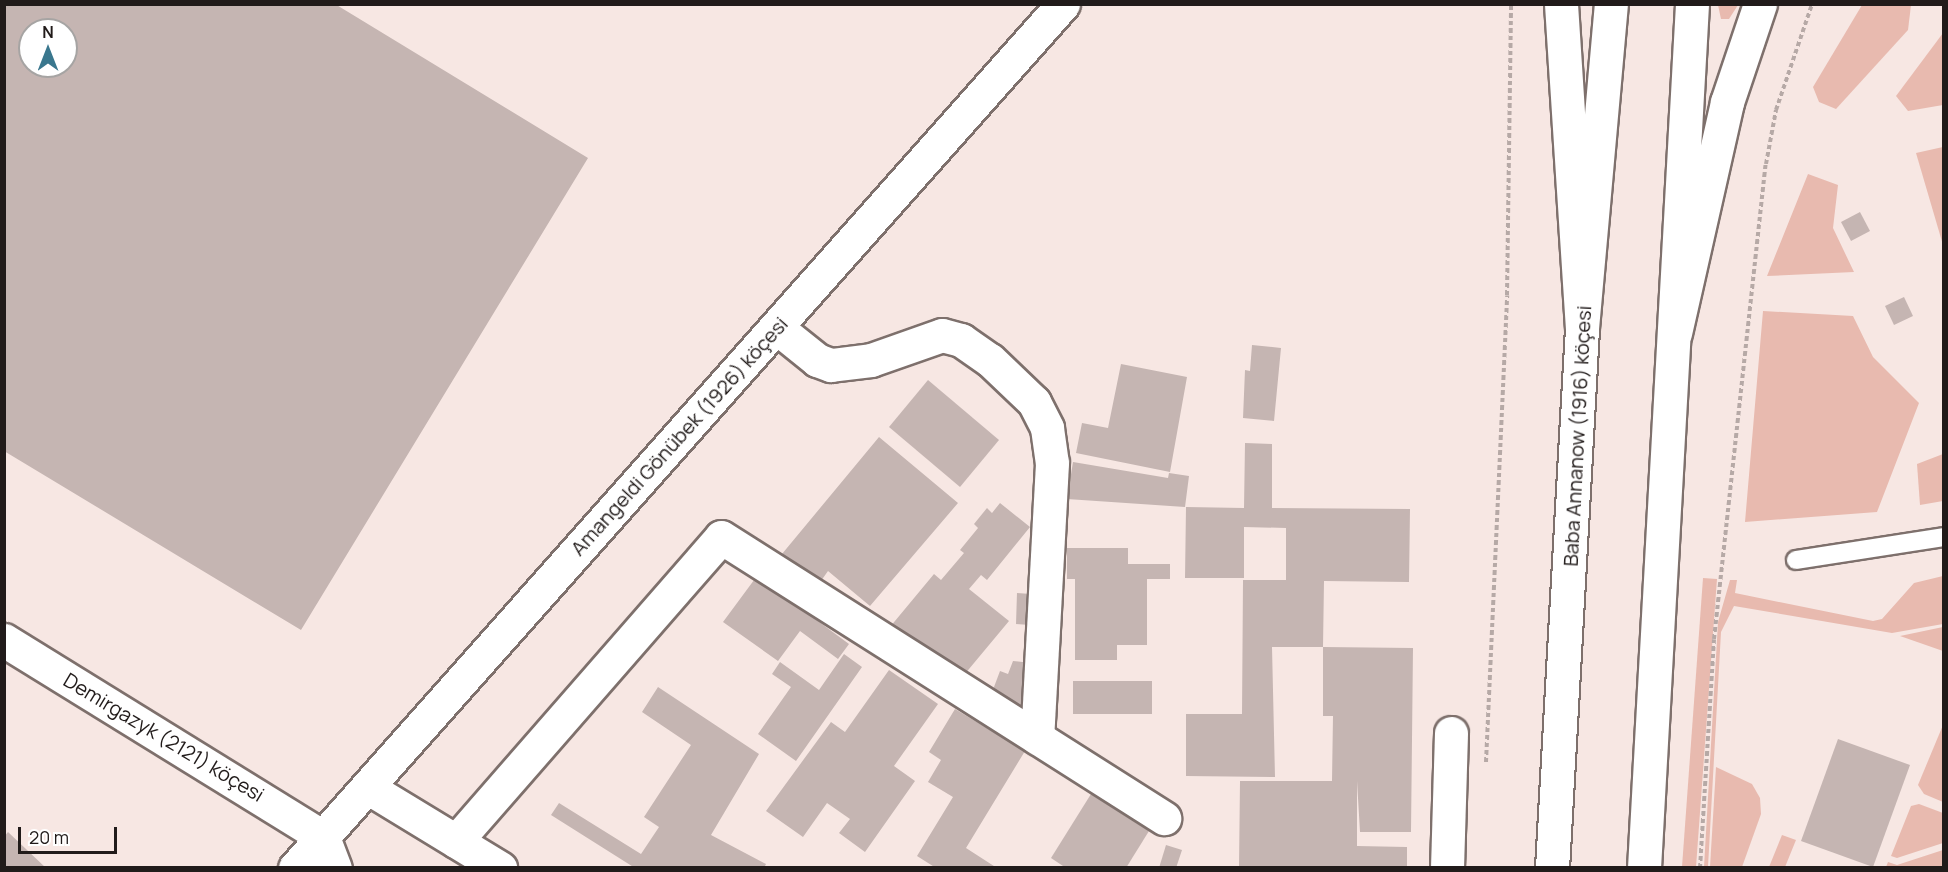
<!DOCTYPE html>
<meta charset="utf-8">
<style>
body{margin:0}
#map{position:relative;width:1948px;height:872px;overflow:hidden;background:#f7e7e3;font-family:Manrope,sans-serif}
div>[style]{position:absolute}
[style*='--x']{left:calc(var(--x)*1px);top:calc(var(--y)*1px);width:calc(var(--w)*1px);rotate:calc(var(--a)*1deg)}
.green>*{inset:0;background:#e8baaf}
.building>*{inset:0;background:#c5b5b2}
.path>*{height:4px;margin-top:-2px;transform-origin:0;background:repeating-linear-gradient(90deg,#b6a9a6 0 4.5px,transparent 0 7.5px)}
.roads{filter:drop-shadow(2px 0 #7e706c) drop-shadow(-2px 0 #7e706c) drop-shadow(0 2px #7e706c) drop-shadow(0 -2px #7e706c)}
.service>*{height:18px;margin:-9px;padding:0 9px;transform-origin:9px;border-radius:9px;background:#fff}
.minor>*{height:33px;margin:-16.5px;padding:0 16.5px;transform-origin:16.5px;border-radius:16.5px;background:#fff}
.tertiary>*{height:33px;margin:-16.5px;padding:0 16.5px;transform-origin:16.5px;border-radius:16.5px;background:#fff}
.primary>*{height:33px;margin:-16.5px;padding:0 16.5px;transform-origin:16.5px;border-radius:16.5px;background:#fff}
.trunk>*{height:33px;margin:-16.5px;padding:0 16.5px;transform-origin:16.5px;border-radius:16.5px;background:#fff}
span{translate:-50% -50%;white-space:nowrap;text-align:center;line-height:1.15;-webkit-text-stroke:5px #fff;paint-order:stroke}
.street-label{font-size:20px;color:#211b1a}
.frame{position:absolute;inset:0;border:6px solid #211b1a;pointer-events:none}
.north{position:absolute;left:18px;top:18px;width:60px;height:60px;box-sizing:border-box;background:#fff;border:2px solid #a6a4a3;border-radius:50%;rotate:0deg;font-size:16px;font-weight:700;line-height:24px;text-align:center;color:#211b1a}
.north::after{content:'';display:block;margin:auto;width:21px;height:27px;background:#3a778e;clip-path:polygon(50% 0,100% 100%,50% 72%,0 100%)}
.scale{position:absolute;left:18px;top:827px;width:99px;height:27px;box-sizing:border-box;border:3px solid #211b1a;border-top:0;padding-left:8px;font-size:18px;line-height:21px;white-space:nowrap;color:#211b1a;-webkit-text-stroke:4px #fff;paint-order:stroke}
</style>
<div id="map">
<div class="green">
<i style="clip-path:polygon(1718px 5px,1718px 4px,1738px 5px,1729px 19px,1721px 19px)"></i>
<i style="clip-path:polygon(1862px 5px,1911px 5px,1908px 30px,1836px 109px,1819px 102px,1813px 87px)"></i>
<i style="clip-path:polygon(1943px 33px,1943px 105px,1908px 111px,1896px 96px)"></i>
<i style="clip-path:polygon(1943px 147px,1944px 147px,1943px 245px,1916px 153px)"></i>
<i style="clip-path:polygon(1808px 174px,1838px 185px,1833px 228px,1854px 272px,1767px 276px)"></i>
<i style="clip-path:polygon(1763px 311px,1853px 316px,1873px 357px,1919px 403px,1877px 512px,1745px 522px)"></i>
<i style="clip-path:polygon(1943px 454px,1943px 501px,1920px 505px,1917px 464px)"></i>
<i style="clip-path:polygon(1943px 576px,1943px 624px,1892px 633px,1734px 606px,1721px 632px,1708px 867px,1704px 867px,1718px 622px,1730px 580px,1737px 580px,1735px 593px,1873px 621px,1882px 619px,1914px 583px)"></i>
<i style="clip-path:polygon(1703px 578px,1717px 579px,1696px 867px,1682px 867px)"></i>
<i style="clip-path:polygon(1943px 627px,1943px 651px,1900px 636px)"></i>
<i style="clip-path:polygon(1943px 725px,1944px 725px,1943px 802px,1924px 794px,1918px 785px)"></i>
<i style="clip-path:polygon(1716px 767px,1752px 784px,1760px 798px,1761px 814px,1742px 867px,1710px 867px)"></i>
<i style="clip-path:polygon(1919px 804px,1943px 813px,1943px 843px,1897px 858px,1891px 856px,1911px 806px)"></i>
<i style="clip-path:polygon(1782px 835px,1796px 840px,1785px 867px,1769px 867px)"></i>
<i style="clip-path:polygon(1943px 850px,1943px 866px,1939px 867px,1886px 867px,1888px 862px,1897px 865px)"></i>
</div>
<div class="building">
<i style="clip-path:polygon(evenodd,4px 4px,335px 4px,588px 158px,301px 630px,4px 451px,4px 4px,30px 30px,66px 30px,66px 66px,30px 66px,30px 30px)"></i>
<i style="clip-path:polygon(1860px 212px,1870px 231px,1851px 241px,1841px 222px)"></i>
<i style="clip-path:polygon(1904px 297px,1913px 316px,1894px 325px,1885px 306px)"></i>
<i style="clip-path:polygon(1252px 345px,1281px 348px,1274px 421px,1243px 418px,1245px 370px,1250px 371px)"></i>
<i style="clip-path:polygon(1121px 364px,1187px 377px,1170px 472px,1076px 453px,1082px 423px,1108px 428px)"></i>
<i style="clip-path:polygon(928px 380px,999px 440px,960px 487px,889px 427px)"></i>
<i style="clip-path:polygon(879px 437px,958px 503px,870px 606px,828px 571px,816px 588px,777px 560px)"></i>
<i style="clip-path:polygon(1245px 443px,1272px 444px,1272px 508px,1410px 509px,1409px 582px,1324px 581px,1323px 647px,1272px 647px,1275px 777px,1186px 776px,1186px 714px,1242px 714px,1243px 580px,1286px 580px,1286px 528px,1244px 527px,1244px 578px,1185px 578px,1186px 507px,1244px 508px)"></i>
<i style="clip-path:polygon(1073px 462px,1168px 478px,1169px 473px,1189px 476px,1185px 507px,1067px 499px)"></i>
<i style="clip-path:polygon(1000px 503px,1030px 527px,987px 580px,981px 575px,969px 589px,1009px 621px,959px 681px,885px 633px,934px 574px,941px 580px,964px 553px,960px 550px,978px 528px,974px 524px,987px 508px,992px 513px)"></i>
<i style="clip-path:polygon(1067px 548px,1128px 548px,1128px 564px,1170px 564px,1170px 579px,1147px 579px,1147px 645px,1117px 645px,1117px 660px,1075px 660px,1075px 579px,1067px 579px)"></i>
<i style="clip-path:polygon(757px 576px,849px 644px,838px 659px,800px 631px,778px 661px,723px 622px)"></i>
<i style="clip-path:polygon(1017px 593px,1031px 594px,1030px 625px,1016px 624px)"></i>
<i style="clip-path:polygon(1323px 647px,1413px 648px,1411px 832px,1360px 832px,1357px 781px,1357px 846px,1407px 847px,1407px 868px,1239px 868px,1240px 781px,1332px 781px,1333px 716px,1323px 716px)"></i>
<i style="clip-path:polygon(844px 654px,862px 667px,796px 761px,758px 734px,791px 687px,772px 674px,780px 662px,819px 690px)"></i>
<i style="clip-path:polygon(1013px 661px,1031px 663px,1030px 709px,991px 695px,1000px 671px,1008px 674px)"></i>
<i style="clip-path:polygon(889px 670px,938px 704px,894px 766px,915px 781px,865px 852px,839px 833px,850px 819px,827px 803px,803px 837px,766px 811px,831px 722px,845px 732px)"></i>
<i style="clip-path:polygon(1073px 681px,1152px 681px,1152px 714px,1073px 714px)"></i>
<i style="clip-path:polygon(658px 687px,759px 754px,711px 835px,766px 864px,764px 868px,635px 868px,551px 815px,559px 803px,641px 854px,659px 827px,644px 817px,691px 745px,642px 712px)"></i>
<i style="clip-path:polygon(955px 709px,1025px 751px,966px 848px,997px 868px,936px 868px,917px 856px,953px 797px,928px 782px,941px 760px,929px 752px)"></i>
<i style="clip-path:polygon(1838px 739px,1910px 765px,1873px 867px,1801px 841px)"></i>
<i style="clip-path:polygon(1091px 794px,1149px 831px,1126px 868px,1066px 868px,1051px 858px)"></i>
<i style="clip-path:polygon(8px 832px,46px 868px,4px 868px,4px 837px)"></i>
<i style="clip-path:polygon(1166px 845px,1182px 850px,1176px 868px,1159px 868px)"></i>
</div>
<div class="path">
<i style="--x:1486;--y:762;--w:467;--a:-87.4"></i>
<i style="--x:1507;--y:295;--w:291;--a:-89.2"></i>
<i style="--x:1700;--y:868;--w:229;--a:-86.5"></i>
<i style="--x:1714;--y:639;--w:478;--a:-83.8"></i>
<i style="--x:1766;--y:164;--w:55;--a:-79.5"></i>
<i style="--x:1776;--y:110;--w:112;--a:-71.2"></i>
</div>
<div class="roads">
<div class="service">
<i style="--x:1796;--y:560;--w:150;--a:-8.8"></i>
</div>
<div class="minor">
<i style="--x:776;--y:327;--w:53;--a:38.8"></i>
<i style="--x:817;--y:360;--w:15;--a:20"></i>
<i style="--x:831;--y:365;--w:40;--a:-7.1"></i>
<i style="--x:871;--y:360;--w:75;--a:-19.4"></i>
<i style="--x:942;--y:335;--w:20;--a:15"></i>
<i style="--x:961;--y:340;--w:35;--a:35"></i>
<i style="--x:990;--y:360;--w:61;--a:43.7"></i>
<i style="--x:1034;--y:402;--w:29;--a:63"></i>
<i style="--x:1047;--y:428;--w:35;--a:82"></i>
<i style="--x:1052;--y:463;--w:275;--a:93.1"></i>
<i style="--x:367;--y:787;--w:156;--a:31.3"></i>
<i style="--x:323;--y:837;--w:33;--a:69"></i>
<i style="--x:456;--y:841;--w:403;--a:-48.9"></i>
<i style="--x:721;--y:537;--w:525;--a:32.39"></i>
<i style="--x:1447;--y:868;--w:135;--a:-88.3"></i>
</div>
<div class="tertiary">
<i style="--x:4;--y:640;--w:375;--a:31.7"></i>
<i style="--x:295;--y:868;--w:1156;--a:-48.37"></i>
</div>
<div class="primary">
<i style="--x:1552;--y:868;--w:541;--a:-86.82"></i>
<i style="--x:1582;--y:328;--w:325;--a:-84.9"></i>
<i style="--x:1644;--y:868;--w:865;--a:-86.82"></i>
</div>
<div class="trunk">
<i style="--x:1561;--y:4;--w:325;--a:86.3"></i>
<i style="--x:1675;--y:333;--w:237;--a:-77.3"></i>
<i style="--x:1727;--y:102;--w:103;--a:-71.4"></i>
</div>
</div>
<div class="street-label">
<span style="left:679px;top:436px;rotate:-48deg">Amangeldi Gönübek (1926) köçesi</span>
<span style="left:1577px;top:436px;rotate:-87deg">Baba Annanow (1916) köçesi</span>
<span style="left:164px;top:737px;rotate:31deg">Demirgazyk (2121) köçesi</span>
</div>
<div class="frame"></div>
<div class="north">N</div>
<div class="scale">20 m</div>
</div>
